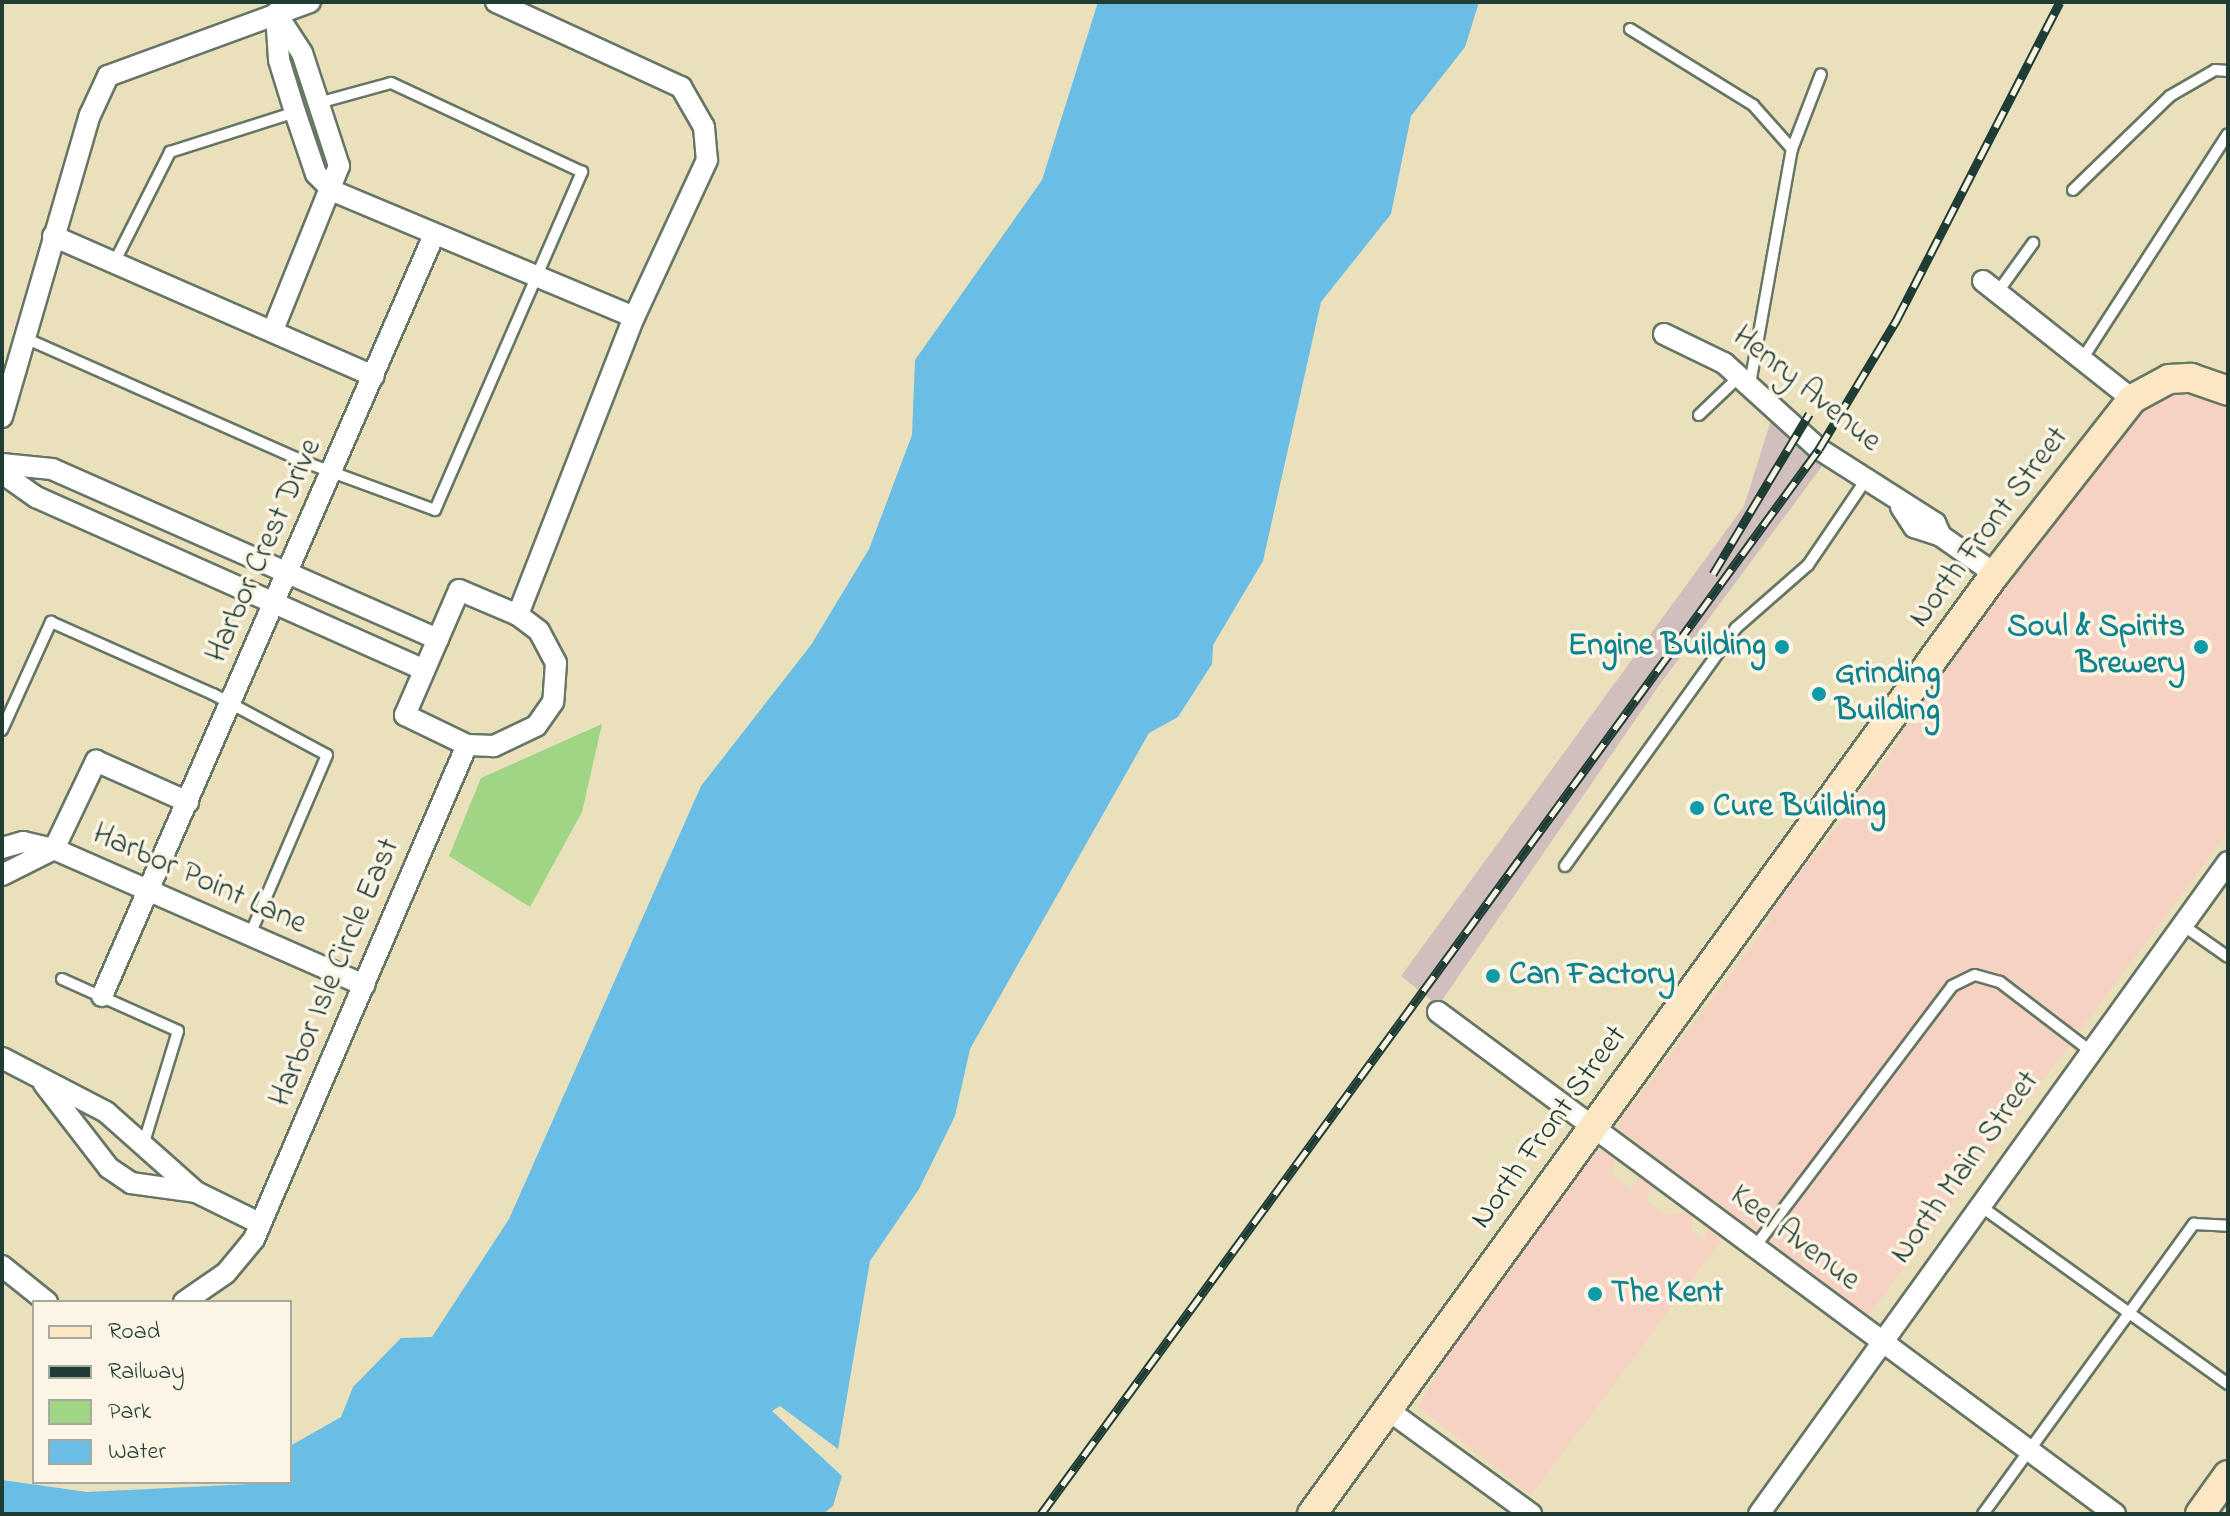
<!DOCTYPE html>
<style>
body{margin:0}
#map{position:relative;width:2230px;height:1516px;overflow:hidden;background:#eae0bc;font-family:"Indie Flower",sans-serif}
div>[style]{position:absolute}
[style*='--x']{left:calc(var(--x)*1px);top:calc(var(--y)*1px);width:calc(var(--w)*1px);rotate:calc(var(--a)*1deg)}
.built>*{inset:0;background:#f6d2c3}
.industrial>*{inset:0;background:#d1bfbd}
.green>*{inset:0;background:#a0d585}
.water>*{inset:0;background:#6abde5}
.roads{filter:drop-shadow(2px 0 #667664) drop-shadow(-2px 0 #667664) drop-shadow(0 2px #667664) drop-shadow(0 -2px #667664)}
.lane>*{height:10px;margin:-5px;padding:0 5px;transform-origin:5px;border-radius:5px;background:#fff}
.street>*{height:20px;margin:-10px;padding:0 10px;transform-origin:10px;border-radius:10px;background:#fff}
.secondary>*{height:28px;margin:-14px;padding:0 14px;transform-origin:14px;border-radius:14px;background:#fbe7c3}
.rail>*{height:9px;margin-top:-4.5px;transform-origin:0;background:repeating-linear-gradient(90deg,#fcf5e5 0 18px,#1f3d34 0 36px);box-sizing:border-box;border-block:2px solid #1f3d34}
.dots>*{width:22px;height:22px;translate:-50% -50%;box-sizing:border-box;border:4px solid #fcf5e5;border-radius:50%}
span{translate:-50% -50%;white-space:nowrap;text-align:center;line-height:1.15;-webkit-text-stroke:7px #fcf5e5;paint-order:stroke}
.street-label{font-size:32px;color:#1f3d34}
.culture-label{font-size:32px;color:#0d838f;font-weight:700}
.right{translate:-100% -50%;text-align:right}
.left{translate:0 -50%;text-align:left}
.frame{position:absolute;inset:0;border:4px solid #1f3d34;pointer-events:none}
.legend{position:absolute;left:32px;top:1300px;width:260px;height:184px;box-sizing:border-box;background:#fcf5e5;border:2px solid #a4ab9e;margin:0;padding:10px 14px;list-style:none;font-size:24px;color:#1f3d34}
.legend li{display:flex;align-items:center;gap:16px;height:40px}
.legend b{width:40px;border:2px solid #a4ab9e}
</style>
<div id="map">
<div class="built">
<i style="clip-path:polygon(2201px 390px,2228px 404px,2228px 832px,1868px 1316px,1620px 1130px,1620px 1111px,1635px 1102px,1771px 920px,1769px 907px,1806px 856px,1818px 853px,1902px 738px,1901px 726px,2071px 497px,2152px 400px,2170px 391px)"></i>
<i style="clip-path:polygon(1601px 1145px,1614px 1154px,1612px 1175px,1630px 1189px,1643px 1175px,1651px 1186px,1647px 1201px,1667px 1215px,1693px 1211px,1692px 1231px,1705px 1242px,1709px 1225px,1721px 1241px,1531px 1495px,1418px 1407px,1477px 1304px,1486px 1303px,1581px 1172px,1579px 1164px)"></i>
</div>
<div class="industrial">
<i style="clip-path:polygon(1772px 417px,1823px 465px,1658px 687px,1438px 1006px,1401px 976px,1744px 506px)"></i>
</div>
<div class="green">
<i style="clip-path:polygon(602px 724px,582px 812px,530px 907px,449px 856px,481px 778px)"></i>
</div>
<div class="water">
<i style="clip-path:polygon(1098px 2px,1479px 2px,1465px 47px,1411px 116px,1391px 214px,1321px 302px,1263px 561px,1213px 645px,1212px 664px,1178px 717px,1149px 733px,970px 1049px,955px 1116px,919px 1189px,870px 1261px,838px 1449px,780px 1406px,772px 1411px,842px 1476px,833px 1506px,823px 1514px,2px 1514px,2px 1480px,87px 1492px,290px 1482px,290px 1446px,341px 1417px,353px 1387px,401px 1338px,432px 1337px,509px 1219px,701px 786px,811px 645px,869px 549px,912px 435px,915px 360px,1042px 180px)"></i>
</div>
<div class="roads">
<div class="lane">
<i style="--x:1630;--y:29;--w:145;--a:31.7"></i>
<i style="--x:1753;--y:105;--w:59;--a:48.4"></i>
<i style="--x:2073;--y:190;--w:135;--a:-44.1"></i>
<i style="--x:2170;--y:96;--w:52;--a:-30"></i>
<i style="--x:2215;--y:70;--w:13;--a:4"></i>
<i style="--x:116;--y:259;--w:120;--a:-63.2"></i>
<i style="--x:170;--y:152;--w:131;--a:-17.7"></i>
<i style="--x:1997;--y:293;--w:62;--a:-54.2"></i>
<i style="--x:25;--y:338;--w:312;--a:23.9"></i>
<i style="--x:310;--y:464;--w:133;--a:20.2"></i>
<i style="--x:435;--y:510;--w:369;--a:-66.5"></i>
<i style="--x:582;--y:172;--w:211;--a:-155"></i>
<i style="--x:391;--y:83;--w:76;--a:164.7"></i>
<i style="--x:2081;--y:361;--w:270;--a:-57.1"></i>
<i style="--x:1750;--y:384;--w:239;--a:-79.9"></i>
<i style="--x:1792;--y:149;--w:80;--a:-68.9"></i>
<i style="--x:1699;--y:415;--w:57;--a:-43.6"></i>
<i style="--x:2;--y:730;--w:119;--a:-65.6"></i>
<i style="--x:51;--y:622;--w:177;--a:24"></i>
<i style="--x:213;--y:694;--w:129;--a:28.2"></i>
<i style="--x:327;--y:755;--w:196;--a:113.2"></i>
<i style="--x:1565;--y:866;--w:293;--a:-54.3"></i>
<i style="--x:1736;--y:628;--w:96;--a:-41.2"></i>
<i style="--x:1808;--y:565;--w:102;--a:-55.8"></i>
<i style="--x:2181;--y:924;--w:57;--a:35.1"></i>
<i style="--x:62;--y:979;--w:127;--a:24.1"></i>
<i style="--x:178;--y:1031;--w:116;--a:107"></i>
<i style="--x:1979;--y:1205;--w:307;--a:35.7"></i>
<i style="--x:1754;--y:1248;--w:328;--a:-52.9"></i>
<i style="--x:1952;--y:986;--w:25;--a:-26"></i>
<i style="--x:1975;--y:975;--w:26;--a:16"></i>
<i style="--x:2000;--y:982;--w:112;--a:37.4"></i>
<i style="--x:1983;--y:1514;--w:359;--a:-54"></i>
<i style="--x:2194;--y:1224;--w:34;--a:3"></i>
</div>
<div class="street">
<i style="--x:496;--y:2;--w:204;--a:24.7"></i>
<i style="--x:681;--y:87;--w:46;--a:60.1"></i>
<i style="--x:704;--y:127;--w:33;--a:85"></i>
<i style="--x:707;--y:160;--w:173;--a:114.9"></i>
<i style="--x:634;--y:317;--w:320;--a:111.3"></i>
<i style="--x:276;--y:13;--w:47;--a:86.3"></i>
<i style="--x:279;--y:60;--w:54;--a:72.9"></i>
<i style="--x:295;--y:112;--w:65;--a:71.3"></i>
<i style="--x:316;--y:174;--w:24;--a:45"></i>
<i style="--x:333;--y:191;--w:326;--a:22.7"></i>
<i style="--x:53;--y:236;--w:350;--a:23.6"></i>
<i style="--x:1983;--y:281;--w:190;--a:38.4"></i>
<i style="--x:273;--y:330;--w:177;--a:-68.1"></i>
<i style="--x:339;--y:166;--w:119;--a:-108.1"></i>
<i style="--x:302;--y:53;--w:44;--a:-123"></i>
<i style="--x:1664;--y:334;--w:67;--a:25.8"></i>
<i style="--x:1724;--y:363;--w:128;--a:42.2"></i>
<i style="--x:1819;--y:449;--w:138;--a:32.5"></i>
<i style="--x:1935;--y:523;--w:14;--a:65"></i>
<i style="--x:1941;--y:536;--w:66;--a:35.1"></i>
<i style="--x:2;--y:417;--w:315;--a:-73.8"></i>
<i style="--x:90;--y:115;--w:43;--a:-65.2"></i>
<i style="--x:108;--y:76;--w:215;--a:-20.1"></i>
<i style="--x:2;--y:464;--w:50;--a:5.7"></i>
<i style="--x:52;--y:469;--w:422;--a:23.8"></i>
<i style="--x:2;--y:473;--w:42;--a:35.2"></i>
<i style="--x:36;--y:497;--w:425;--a:24"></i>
<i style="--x:1901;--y:507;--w:24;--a:57"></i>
<i style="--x:1914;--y:527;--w:28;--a:18"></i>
<i style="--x:459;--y:590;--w:64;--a:23"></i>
<i style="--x:518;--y:615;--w:26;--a:37"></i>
<i style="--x:539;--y:631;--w:36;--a:62"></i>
<i style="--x:556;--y:663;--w:39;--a:94"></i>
<i style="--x:553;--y:702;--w:29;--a:125"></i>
<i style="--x:536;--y:726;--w:47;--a:154.5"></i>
<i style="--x:494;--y:746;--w:27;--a:-178"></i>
<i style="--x:467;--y:745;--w:69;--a:-154.2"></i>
<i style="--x:405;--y:715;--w:136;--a:-66.6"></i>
<i style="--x:2;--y:848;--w:22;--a:-16"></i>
<i style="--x:23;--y:842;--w:32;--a:13"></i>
<i style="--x:54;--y:849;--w:339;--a:23.7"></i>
<i style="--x:2;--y:875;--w:58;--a:-26.6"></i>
<i style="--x:54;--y:849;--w:98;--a:-64.5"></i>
<i style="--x:96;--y:761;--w:101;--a:24"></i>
<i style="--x:102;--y:996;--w:830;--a:-66.43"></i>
<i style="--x:1438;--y:1012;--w:843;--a:36.56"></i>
<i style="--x:2;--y:1058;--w:117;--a:27.4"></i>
<i style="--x:106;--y:1112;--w:120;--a:41.6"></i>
<i style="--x:196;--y:1192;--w:72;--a:26.2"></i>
<i style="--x:44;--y:1084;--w:106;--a:52.3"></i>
<i style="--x:109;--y:1168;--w:27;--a:34"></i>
<i style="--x:131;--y:1183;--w:66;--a:7.9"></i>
<i style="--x:2;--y:1266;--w:58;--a:38.7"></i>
<i style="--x:184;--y:1302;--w:51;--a:-34.6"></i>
<i style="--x:226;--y:1273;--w:44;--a:-50.5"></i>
<i style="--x:254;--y:1239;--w:538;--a:-66.68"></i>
<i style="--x:1388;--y:1410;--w:177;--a:36"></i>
<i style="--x:1759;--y:1514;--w:803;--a:-54.27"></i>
</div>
<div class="secondary">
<i style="--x:1312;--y:1514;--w:1162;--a:-54"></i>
<i style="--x:1995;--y:574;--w:222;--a:-51.9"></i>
<i style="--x:2132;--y:399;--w:42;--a:-28.4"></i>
<i style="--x:2169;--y:379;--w:22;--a:-3"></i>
<i style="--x:2191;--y:378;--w:39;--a:19"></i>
<i style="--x:2200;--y:1514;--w:48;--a:-54.3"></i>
</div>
</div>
<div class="rail">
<i style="--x:1713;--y:574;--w:187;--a:-59"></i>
<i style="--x:1041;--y:1514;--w:1319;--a:-53.85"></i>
<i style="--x:1819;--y:449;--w:152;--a:-59"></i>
<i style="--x:1897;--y:319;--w:356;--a:-62.8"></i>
</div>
<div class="dots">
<i style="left:1782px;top:647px;background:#0f9aa8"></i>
<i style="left:2201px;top:647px;background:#0f9aa8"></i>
<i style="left:1819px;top:694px;background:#0f9aa8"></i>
<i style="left:1697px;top:808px;background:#0f9aa8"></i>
<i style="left:1493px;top:976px;background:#0f9aa8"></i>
<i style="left:1595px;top:1294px;background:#0f9aa8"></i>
</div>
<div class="street-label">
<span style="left:1806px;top:390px;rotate:39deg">Henry Avenue</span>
<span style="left:1990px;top:528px;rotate:-53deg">North Front Street</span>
<span style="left:265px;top:551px;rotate:-66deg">Harbor Crest Drive</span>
<span style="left:199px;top:880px;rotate:24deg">Harbor Point Lane</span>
<span style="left:336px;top:973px;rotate:-67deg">Harbor Isle Circle East</span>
<span style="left:1550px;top:1128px;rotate:-54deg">North Front Street</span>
<span style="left:1966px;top:1168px;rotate:-54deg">North Main Street</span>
<span style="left:1794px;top:1239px;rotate:37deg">Keel Avenue</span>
</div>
<div class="culture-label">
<span class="right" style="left:2185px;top:647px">Soul &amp; Spirits<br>Brewery</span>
<span class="right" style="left:1766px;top:647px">Engine Building</span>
<span class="left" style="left:1835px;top:694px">Grinding<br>Building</span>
<span class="left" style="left:1713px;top:808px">Cure Building</span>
<span class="left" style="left:1509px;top:976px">Can Factory</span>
<span class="left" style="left:1611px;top:1294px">The Kent</span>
</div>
<div class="frame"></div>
<ul class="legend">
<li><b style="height:10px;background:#fbe7c3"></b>Road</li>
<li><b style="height:10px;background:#1f3d34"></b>Railway</li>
<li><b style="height:22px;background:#a0d585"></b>Park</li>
<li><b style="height:22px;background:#6abde5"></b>Water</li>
</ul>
</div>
